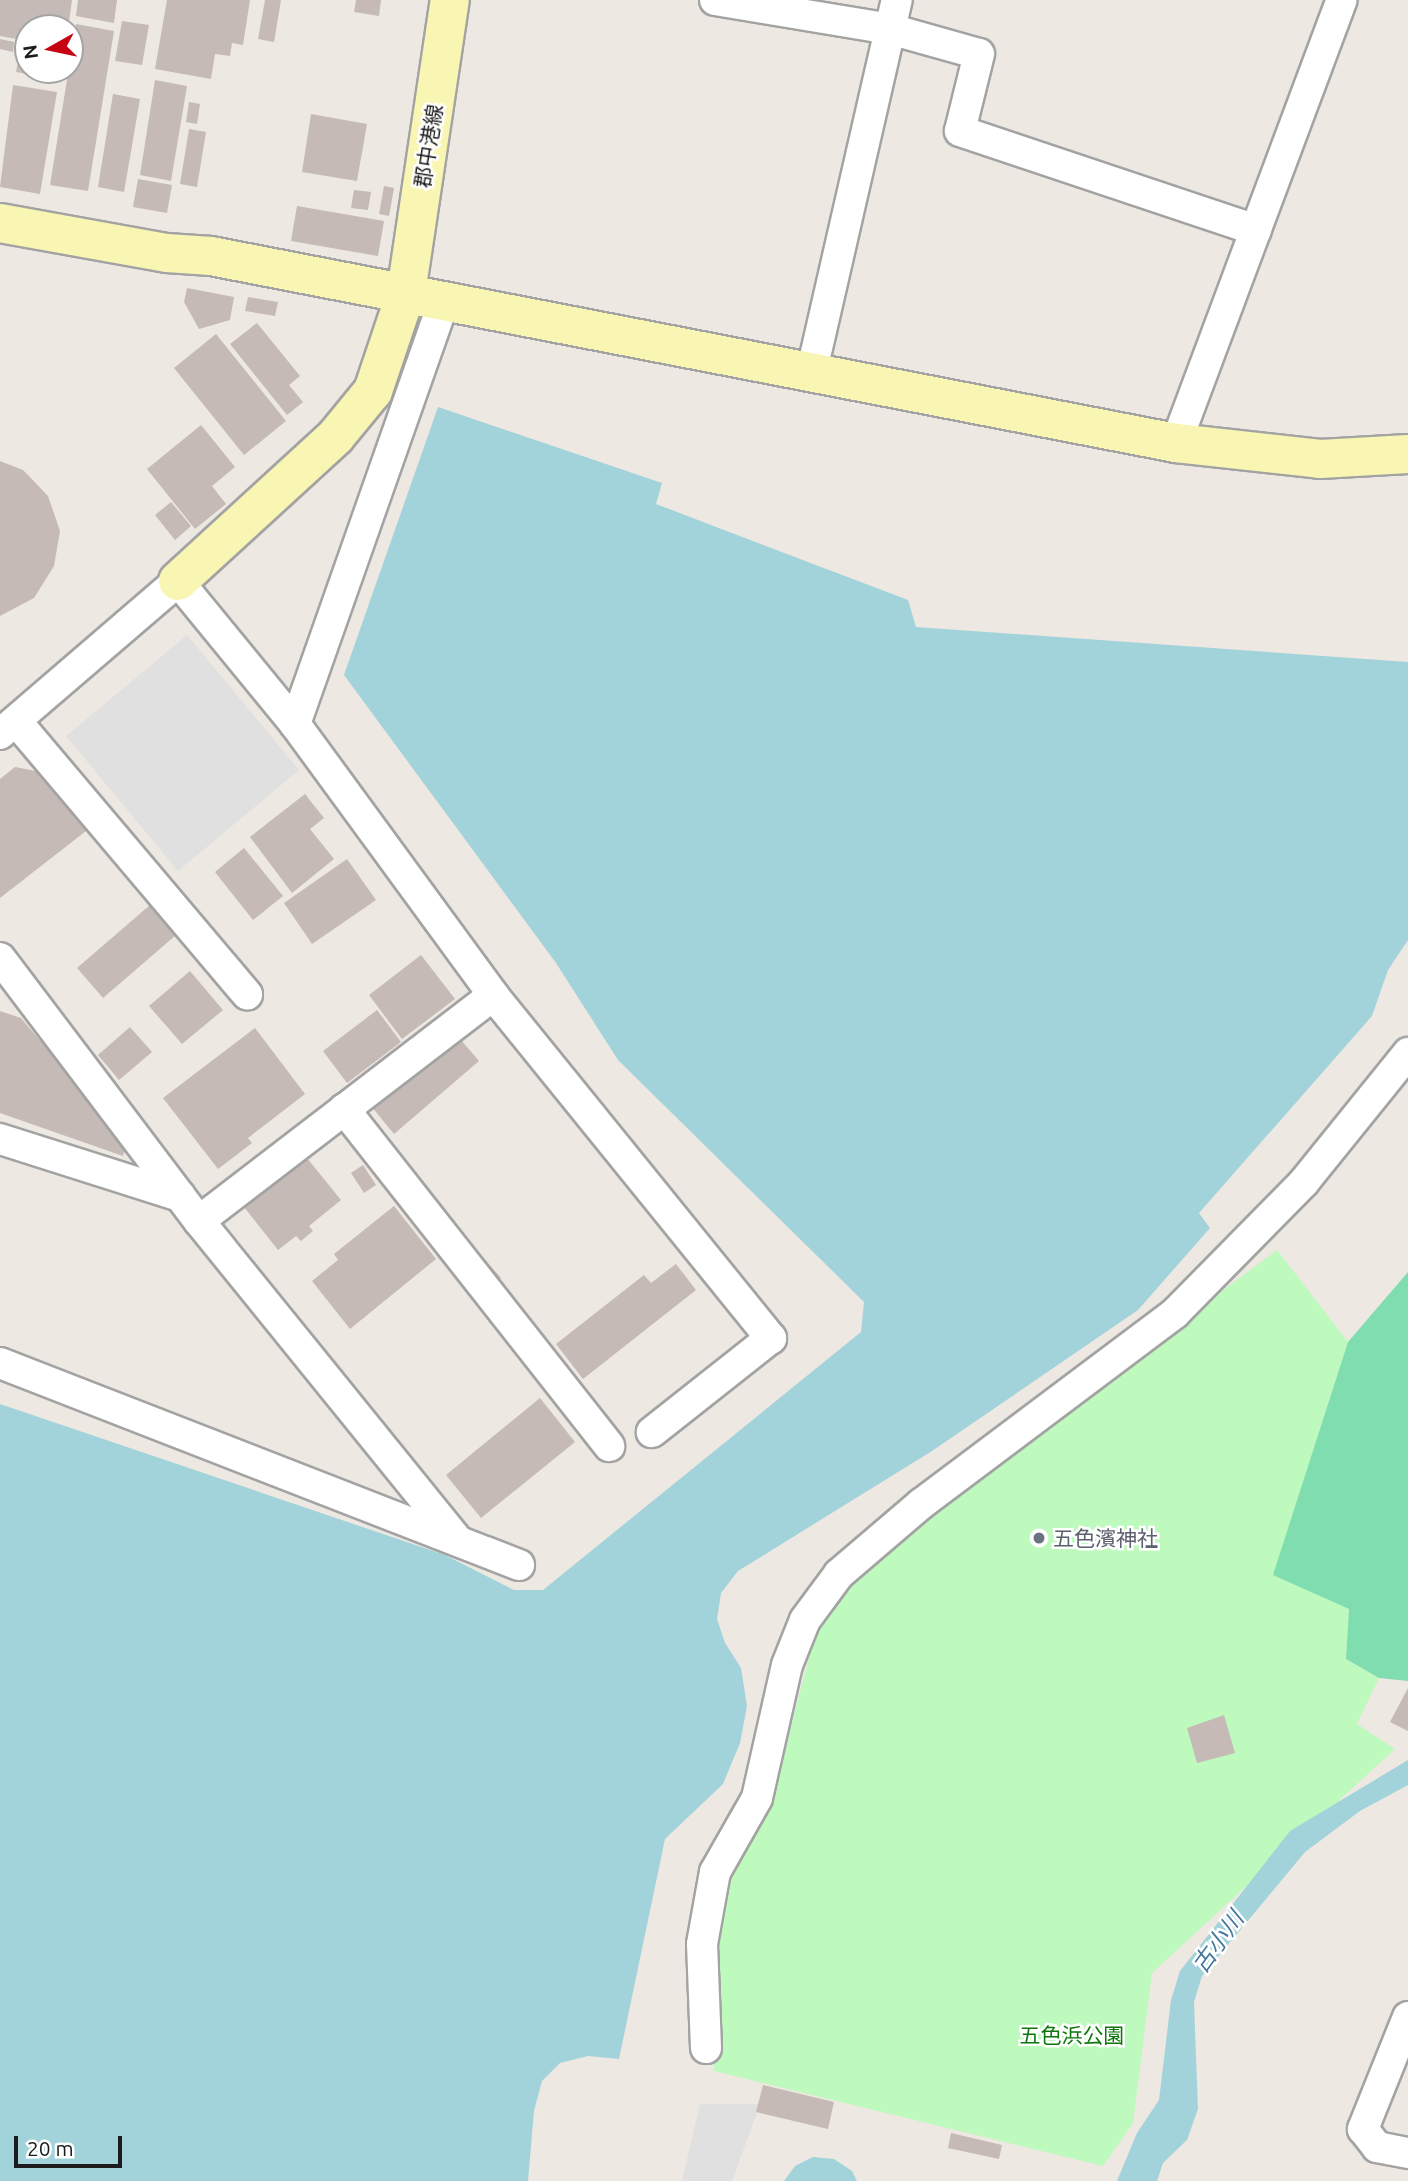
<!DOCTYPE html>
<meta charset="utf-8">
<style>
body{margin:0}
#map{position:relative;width:1408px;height:2181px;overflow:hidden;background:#ede8e1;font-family:Ubuntu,"Noto Sans JP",sans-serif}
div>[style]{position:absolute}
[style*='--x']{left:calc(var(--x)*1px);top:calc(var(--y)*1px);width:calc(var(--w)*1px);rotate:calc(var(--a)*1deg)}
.park>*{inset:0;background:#bef9bd}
.pitch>*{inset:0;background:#7fddb0}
.parking>*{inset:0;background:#e0e0e0}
.water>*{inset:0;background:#a2d3db}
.building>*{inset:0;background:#c5bab5}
.roads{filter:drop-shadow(2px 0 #a3a3a3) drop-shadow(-2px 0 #a3a3a3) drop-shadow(0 2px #a3a3a3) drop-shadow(0 -2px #a3a3a3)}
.street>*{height:30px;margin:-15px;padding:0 15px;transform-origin:15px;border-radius:15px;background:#fff}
.secondary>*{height:38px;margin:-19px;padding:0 19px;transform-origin:19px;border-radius:19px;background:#f9f6b4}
.dots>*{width:19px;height:19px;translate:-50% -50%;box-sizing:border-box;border:4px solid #fff;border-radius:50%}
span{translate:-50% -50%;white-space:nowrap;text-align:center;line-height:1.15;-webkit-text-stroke:5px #fff;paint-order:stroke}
.street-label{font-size:21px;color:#1c1c1c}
.worship-label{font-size:21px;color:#5b616d}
.left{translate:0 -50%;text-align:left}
.park-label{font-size:21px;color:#0c780c}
.water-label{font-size:23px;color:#44779b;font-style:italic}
.north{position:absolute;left:14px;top:14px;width:70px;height:70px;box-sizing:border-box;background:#fff;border:2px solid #a4a4a4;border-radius:50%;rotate:261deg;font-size:19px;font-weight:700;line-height:28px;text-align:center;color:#1c1c1c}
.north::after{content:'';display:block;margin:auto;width:24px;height:32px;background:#c60213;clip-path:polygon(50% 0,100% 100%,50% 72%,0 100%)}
.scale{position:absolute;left:14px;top:2136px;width:108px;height:32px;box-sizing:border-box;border:4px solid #1c1c1c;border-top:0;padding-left:9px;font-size:21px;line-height:24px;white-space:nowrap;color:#1c1c1c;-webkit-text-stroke:5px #fff;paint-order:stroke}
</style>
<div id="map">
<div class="park">
<i style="clip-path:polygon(1277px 1250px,1348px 1342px,1274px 1575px,1349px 1609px,1346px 1659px,1379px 1678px,1357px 1724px,1395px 1749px,1152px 1973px,1133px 2123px,1103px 2166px,714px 2071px,717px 1955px,727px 1882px,770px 1808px,815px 1634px,856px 1578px,1136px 1355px)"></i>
</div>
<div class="pitch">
<i style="clip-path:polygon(1408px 1272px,1408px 1681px,1379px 1678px,1346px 1659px,1349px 1609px,1273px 1575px,1348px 1342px)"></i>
</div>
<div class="parking">
<i style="clip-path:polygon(187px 635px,299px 770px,178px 871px,66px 736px)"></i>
<i style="clip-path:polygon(700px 2104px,760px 2104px,732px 2181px,682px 2181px)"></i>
</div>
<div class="water">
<i style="clip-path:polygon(438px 407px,662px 483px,656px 504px,908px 600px,916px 627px,1408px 662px,1408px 940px,1388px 970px,1372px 1016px,1199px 1213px,1210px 1228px,1138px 1310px,932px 1451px,738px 1571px,721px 1593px,717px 1619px,725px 1643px,741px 1668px,747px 1706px,740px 1743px,723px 1784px,665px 1839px,619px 2059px,588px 2056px,560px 2063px,542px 2081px,534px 2111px,528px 2181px,0 2181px,0 1404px,445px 1555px,514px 1590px,543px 1590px,861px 1332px,864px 1302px,618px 1060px,556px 963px,344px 675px)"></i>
<i style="clip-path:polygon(1408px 1760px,1408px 1785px,1360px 1811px,1305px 1852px,1202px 1976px,1194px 2002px,1198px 2109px,1187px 2140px,1163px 2163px,1157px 2181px,1117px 2181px,1137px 2133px,1159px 2100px,1171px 2000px,1180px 1971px,1290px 1831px)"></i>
<i style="clip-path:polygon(813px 2157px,834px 2159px,852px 2171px,857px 2181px,784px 2181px,795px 2166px)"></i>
</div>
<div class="building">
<i style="clip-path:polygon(0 0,72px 0,69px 22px,53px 20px,52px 28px,28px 28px,28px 70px,45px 70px,44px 77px,16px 72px,22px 40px,0 36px)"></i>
<i style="clip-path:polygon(78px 0,117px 0,114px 23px,76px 16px)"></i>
<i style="clip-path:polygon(167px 0,250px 0,243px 45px,232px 43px,230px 56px,215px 54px,211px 79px,155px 69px)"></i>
<i style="clip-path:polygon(265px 0,281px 0,274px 42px,258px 39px)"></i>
<i style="clip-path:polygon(356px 0,381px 0,379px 16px,354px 12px)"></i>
<i style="clip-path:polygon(122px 21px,149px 25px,142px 65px,115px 61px)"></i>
<i style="clip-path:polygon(76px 24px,114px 31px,88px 191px,50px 185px)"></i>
<i style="clip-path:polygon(0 39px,14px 42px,13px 52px,0 49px)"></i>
<i style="clip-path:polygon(155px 80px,187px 86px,171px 181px,140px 175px)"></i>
<i style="clip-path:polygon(13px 85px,57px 92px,40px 194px,0 187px)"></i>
<i style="clip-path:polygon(113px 94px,140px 99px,124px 192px,98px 187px)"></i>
<i style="clip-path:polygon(189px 102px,200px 104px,197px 124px,186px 122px)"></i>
<i style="clip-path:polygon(311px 114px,367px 124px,357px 181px,302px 172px)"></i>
<i style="clip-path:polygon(189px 129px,206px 132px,197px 187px,180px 184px)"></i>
<i style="clip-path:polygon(138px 179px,172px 185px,167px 213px,133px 207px)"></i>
<i style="clip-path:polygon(384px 186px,394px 188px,389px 216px,379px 214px)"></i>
<i style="clip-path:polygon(354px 190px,371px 192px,368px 210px,351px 208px)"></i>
<i style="clip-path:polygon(297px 206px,384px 221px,378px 256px,291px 241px)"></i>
<i style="clip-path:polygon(187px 288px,234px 297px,230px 320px,199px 329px,184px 302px)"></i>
<i style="clip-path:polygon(248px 297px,278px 302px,275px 316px,245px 311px)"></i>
<i style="clip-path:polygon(257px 323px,300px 376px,289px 385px,303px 402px,287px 415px,230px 344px)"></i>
<i style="clip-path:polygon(216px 334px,286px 421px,244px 455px,174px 368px)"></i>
<i style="clip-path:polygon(201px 425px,235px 467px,212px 486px,226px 504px,195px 529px,147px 469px)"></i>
<i style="clip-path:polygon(0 461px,23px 470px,48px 496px,60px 531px,54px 566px,34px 598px,0 616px)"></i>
<i style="clip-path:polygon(171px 502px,191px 526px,175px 540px,155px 515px)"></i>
<i style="clip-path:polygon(15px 767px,41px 772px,86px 831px,0 898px,0 779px)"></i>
<i style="clip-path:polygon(305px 794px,324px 818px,310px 829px,334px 859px,292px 893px,250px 837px)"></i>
<i style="clip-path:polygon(244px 848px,283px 896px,253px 920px,215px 872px)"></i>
<i style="clip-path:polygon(347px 859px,376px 900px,312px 944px,284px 903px)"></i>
<i style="clip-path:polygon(150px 905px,176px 935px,103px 998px,77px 968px)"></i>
<i style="clip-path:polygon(421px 955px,455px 999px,402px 1039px,369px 995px)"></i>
<i style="clip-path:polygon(190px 971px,223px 1010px,182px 1044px,149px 1006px)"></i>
<i style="clip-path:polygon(377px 1010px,401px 1042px,347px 1083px,323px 1051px)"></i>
<i style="clip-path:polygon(0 1011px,21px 1018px,127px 1143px,123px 1156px,0 1113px)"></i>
<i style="clip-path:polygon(130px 1027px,152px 1052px,119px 1080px,98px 1055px)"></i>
<i style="clip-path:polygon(255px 1028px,305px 1094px,248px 1138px,252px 1143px,218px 1169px,163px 1098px)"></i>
<i style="clip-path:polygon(455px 1033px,479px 1061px,394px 1134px,371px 1106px)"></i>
<i style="clip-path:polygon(302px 1152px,341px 1200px,309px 1226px,313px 1231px,301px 1241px,296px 1236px,278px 1250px,240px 1202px)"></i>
<i style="clip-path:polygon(363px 1165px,376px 1185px,364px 1193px,351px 1173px)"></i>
<i style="clip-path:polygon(394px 1206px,436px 1259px,350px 1329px,312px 1281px,338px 1260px,334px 1254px)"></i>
<i style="clip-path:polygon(486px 1261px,501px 1278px,494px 1283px,480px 1266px)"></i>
<i style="clip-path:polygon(676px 1264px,696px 1290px,583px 1379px,556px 1344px,644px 1275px,651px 1283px)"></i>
<i style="clip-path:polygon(540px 1398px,575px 1442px,481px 1518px,446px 1475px)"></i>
<i style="clip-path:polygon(1408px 1688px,1408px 1731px,1390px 1722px)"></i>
<i style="clip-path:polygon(1224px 1715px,1235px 1753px,1197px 1763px,1187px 1728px)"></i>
<i style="clip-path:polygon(763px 2085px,834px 2102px,828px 2129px,756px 2112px)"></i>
<i style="clip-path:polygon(951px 2133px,1002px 2145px,999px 2159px,948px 2148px)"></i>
</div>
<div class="roads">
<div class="street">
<i style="--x:715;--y:0;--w:177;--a:9.4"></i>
<i style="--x:890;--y:29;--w:92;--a:15.7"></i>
<i style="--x:979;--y:54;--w:79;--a:103.9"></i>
<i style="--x:960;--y:131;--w:312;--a:18.5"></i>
<i style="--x:812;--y:370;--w:380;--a:-77.1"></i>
<i style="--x:1176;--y:443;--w:473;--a:-69.5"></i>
<i style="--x:16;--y:721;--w:358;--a:49.8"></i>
<i style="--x:295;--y:724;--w:448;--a:-70.6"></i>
<i style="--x:0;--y:734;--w:235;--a:-40.7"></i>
<i style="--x:178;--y:581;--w:185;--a:50.7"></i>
<i style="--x:295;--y:724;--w:336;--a:53.8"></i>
<i style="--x:493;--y:995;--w:442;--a:51"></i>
<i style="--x:771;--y:1338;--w:152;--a:141.7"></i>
<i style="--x:0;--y:958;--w:330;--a:52.9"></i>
<i style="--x:199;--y:1221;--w:410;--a:51"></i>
<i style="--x:344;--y:1109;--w:429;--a:51.8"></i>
<i style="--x:0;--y:1139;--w:189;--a:17.6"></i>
<i style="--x:199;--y:1221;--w:371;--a:-37.5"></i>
<i style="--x:0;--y:1363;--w:557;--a:21.27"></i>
<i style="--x:1408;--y:2017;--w:121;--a:111.9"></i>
<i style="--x:1363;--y:2129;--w:23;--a:52"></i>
<i style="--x:1377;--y:2147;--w:32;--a:11"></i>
<i style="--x:706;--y:2048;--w:104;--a:-92.2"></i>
<i style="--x:702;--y:1944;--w:73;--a:-79.8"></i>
<i style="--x:715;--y:1872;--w:85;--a:-60.4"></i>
<i style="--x:757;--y:1798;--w:136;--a:-77.3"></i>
<i style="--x:787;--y:1665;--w:48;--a:-68.2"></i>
<i style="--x:805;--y:1620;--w:57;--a:-53.5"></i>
<i style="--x:839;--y:1574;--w:108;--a:-40.5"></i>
<i style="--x:921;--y:1504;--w:318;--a:-36.9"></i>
<i style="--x:1175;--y:1313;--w:184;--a:-45.4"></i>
<i style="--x:1304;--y:1182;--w:166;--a:-51.1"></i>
</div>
<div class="secondary">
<i style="--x:0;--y:223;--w:170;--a:10.2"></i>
<i style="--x:167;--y:253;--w:44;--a:3.9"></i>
<i style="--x:211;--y:256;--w:983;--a:10.97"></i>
<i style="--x:1176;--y:443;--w:145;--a:6.3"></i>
<i style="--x:1320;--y:459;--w:88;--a:-3.3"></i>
<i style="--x:178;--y:581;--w:214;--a:-42.5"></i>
<i style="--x:336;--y:436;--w:58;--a:-50.6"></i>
<i style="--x:373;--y:391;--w:103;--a:-71.4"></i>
<i style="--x:406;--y:293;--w:296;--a:-81.5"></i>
</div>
</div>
<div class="dots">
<i style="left:1039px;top:1538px;background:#6b7280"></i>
</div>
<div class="street-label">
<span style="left:428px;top:146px;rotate:-81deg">郡中港線</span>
</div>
<div class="worship-label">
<span class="left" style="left:1053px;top:1538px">五色濱神社</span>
</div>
<div class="park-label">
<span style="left:1072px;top:2035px">五色浜公園</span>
</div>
<div class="water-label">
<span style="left:1218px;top:1942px;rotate:-54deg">古小川</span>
</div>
<div class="north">N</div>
<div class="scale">20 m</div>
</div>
